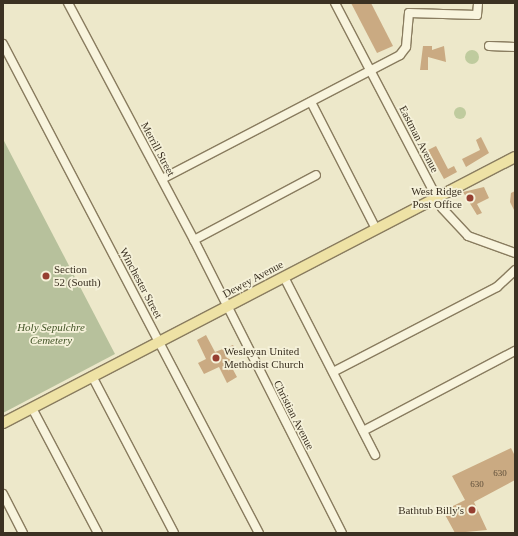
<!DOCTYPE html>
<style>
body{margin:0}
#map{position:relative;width:518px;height:536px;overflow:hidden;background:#ede8ca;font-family:"Times New Roman",serif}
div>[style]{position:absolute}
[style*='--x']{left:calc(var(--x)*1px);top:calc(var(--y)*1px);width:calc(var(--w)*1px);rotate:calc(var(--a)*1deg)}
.green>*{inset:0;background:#bfcb9e}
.round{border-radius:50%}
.cemetery>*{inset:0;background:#b7c19c}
.building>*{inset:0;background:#caaa82}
.roads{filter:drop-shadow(1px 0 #897c5f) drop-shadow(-1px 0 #897c5f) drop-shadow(0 1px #897c5f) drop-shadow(0 -1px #897c5f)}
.minor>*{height:8px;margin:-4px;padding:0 4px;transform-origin:4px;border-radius:4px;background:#f8f4dd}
.major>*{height:10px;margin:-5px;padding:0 5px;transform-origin:5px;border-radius:5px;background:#eee2a5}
.dots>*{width:11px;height:11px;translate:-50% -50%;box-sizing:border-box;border:2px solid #f5f1d9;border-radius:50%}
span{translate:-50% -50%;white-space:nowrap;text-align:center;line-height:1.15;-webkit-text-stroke:3.5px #f5f1d9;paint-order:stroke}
.number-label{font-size:9px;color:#5f4f3a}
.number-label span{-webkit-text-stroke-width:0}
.street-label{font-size:11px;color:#3b3122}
.poi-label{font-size:11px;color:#3b3122}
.right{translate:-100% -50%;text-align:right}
.left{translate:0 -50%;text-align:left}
.park-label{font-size:11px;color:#445629;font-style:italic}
.frame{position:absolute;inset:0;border:4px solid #3b3122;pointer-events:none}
</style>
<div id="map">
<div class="green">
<i class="round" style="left:465px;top:50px;width:14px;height:14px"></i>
<i class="round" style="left:454px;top:107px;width:12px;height:12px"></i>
</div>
<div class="cemetery">
<i style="clip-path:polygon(3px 139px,115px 354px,3px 413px)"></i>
</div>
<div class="building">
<i style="clip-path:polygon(351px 3px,371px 3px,393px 46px,377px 53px)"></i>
<i style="clip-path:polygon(423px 46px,432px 46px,432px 50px,444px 46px,446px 62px,428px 57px,428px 70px,420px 70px)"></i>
<i style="clip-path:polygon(481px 137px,489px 153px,466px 167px,462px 159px,480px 150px,476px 140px)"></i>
<i style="clip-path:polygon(436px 146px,448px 169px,454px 166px,457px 172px,444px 179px,428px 150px)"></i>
<i style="clip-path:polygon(484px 187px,489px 198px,477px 204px,482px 213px,477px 215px,463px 192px)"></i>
<i style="clip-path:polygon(515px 191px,515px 212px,510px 202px,511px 193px)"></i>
<i style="clip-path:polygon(206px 335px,215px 352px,233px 345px,237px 352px,226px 357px,234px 362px,230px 364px,237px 377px,227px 383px,219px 367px,204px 374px,198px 363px,206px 359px,197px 340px)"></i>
<i style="clip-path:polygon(511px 448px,515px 456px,515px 480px,474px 502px,487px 530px,455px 533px,443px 511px,465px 500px,452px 476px)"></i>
</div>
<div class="roads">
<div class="minor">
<i style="--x:68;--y:3;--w:268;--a:62"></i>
<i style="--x:194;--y:240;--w:328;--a:63.2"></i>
<i style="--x:335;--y:3;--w:231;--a:62.4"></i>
<i style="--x:442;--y:208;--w:38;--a:47"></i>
<i style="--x:468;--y:236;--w:50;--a:19.9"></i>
<i style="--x:3;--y:44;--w:552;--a:62.37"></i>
<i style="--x:489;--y:46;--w:26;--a:2"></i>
<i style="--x:311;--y:102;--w:143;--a:62.9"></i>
<i style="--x:162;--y:179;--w:268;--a:-27.5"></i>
<i style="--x:400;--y:55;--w:10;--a:-53"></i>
<i style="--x:406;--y:47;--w:34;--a:-85"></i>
<i style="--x:409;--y:13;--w:68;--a:1.7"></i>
<i style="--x:477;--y:15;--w:12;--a:-85"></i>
<i style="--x:194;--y:240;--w:138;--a:-28"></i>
<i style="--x:284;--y:277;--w:200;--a:62.9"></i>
<i style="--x:333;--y:372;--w:185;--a:-27.4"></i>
<i style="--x:497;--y:287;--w:25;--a:-43"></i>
<i style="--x:92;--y:376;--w:177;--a:62.4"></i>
<i style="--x:32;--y:408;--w:141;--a:62.2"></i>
<i style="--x:363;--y:431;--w:172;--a:-27.8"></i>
<i style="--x:3;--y:494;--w:44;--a:62.9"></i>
</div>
<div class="major">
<i style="--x:3;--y:423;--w:577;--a:-27.45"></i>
</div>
</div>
<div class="dots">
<i style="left:470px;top:198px;background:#963f31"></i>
<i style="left:46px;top:276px;background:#963f31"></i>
<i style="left:216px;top:358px;background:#963f31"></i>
<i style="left:472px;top:510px;background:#963f31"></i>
</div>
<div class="number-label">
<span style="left:500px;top:473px">630</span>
<span style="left:477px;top:484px">630</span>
</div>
<div class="street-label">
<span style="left:419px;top:139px;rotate:63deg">Eastman Avenue</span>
<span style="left:158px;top:149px;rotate:62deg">Merrill Street</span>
<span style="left:253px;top:279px;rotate:-28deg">Dewey Avenue</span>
<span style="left:141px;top:283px;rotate:62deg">Winchester Street</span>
<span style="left:294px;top:415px;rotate:63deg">Christian Avenue</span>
</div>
<div class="poi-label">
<span class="right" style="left:462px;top:198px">West Ridge<br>Post Office</span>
<span class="left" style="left:54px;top:276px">Section<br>52 (South)</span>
<span class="left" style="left:224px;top:358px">Wesleyan United<br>Methodist Church</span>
<span class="right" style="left:464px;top:510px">Bathtub Billy's</span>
</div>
<div class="park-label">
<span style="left:51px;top:334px">Holy Sepulchre<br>Cemetery</span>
</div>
<div class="frame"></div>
</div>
